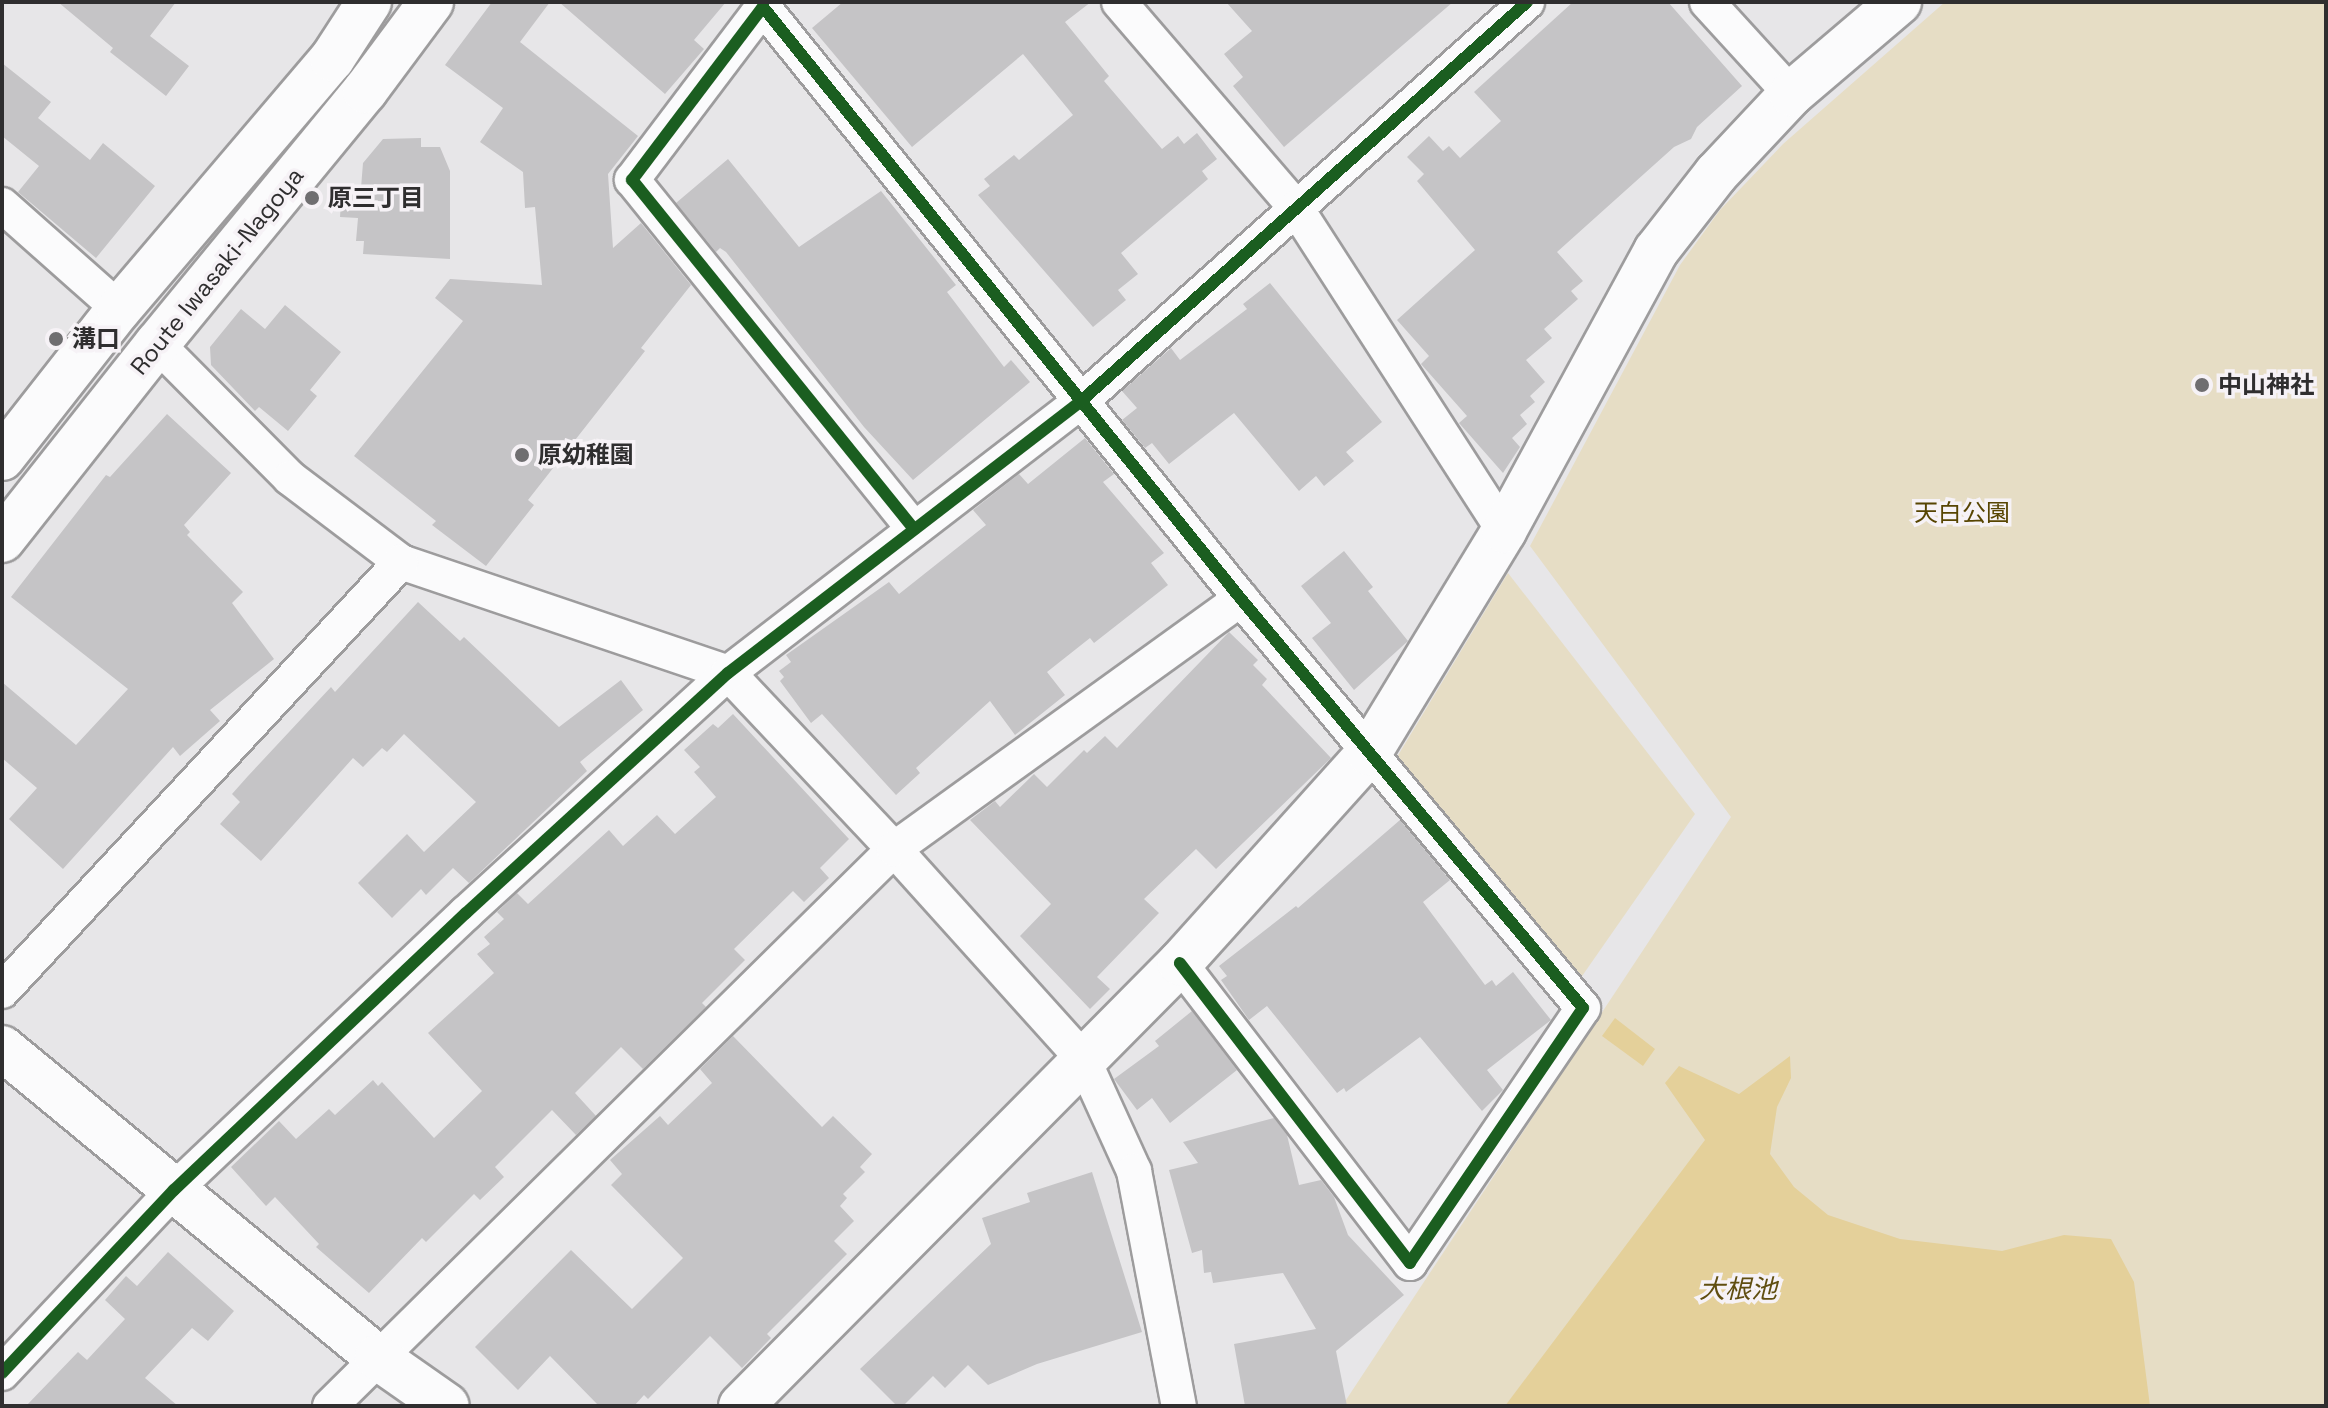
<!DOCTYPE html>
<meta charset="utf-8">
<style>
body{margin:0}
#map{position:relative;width:2328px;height:1408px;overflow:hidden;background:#e7e6e8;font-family:"Space Grotesk","Noto Sans JP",sans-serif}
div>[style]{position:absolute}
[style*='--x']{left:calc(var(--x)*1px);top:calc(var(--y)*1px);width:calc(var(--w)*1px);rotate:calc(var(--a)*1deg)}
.green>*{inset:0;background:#e6ddc5}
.water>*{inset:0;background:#e4d09a}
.building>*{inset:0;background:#c5c4c6}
.roads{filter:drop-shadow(2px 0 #9d9c9d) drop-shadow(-2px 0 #9d9c9d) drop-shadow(0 2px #9d9c9d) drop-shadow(0 -2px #9d9c9d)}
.street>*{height:34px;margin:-17px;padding:0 17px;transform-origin:17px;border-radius:17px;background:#fbfbfc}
.secondary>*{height:44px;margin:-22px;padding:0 22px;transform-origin:22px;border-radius:22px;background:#fbfbfc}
.cycleway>*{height:12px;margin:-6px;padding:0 6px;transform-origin:6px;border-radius:6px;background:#1b5e20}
.dots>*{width:22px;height:22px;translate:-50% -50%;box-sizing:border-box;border:4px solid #f6f2f6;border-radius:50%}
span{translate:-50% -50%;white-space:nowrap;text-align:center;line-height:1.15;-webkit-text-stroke:7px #f6f2f6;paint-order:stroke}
.poi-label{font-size:24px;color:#2f2e2f;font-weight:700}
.left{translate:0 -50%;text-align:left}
.street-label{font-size:24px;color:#2f2e2f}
.park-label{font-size:24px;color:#574502}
.water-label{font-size:26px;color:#604e10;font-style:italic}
.frame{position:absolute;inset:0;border:4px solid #2f2e2f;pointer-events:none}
</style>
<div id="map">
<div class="green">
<i style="clip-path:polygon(1945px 2px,2326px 2px,2326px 1406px,1342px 1406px,1731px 817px,1530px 546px,1680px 265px,1720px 210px,1783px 144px)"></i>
<i style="clip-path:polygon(1508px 573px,1695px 814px,1580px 979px,1394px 762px)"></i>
</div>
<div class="water">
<i style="clip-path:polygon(1615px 1018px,1655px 1049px,1643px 1066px,1602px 1036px)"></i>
<i style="clip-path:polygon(1790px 1056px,1791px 1078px,1777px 1107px,1770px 1154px,1794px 1187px,1828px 1215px,1900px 1239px,2002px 1251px,2064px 1235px,2111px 1239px,2134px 1282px,2150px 1406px,1505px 1406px,1705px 1140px,1665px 1083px,1679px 1066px,1739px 1094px)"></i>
</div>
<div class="building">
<i style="clip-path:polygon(58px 2px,176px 2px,150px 36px,189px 66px,166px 96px,110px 52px,113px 48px)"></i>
<i style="clip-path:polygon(492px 2px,550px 2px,520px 42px,638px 136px,608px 174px,613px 248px,641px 223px,691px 285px,641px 348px,645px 351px,528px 500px,534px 505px,486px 566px,432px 525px,436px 521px,354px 456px,463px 321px,435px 298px,450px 279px,542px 285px,535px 207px,525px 208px,523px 172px,480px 142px,503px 108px,445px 65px)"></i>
<i style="clip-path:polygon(559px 2px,726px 2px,694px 40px,704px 49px,665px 94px)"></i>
<i style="clip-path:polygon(843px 2px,1091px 2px,1065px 22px,1109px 76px,1104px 81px,1162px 149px,1178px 136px,1184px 144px,1197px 133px,1217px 159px,1202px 171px,1208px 179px,1121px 253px,1138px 274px,1118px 290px,1126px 300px,1093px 327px,978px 195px,990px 186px,984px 179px,1014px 155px,1019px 160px,1073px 115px,1023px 54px,912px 147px,812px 28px)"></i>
<i style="clip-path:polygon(1226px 2px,1453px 2px,1284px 147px,1233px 86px,1243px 77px,1224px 54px,1252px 31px)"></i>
<i style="clip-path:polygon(1573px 2px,1668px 2px,1742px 86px,1697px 127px,1691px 139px,1674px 147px,1557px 252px,1583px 281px,1571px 291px,1578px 299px,1544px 329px,1552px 338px,1526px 360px,1545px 382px,1530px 396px,1535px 402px,1520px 415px,1527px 424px,1512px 438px,1520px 447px,1503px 473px,1459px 423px,1467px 416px,1421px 364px,1429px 356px,1397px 320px,1475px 250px,1417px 181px,1424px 174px,1407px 157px,1429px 136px,1443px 151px,1449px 146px,1460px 158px,1501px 121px,1474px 92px)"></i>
<i style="clip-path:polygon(2px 63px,51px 102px,38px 118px,90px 160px,103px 143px,155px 186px,96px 258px,18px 192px,39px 166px,2px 136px)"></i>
<i style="clip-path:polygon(421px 138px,421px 147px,440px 147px,450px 171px,450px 259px,363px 254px,364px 241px,356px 241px,358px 218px,340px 217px,342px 187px,361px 188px,363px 163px,383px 139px)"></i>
<i style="clip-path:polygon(728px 159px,799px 247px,881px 191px,956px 285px,947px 292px,1004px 367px,1011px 360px,1030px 382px,913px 480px,864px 427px,726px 252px,720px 248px,716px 252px,676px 203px)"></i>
<i style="clip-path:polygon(1270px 283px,1382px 422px,1346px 452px,1354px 461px,1324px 486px,1316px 476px,1299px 491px,1234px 413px,1169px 464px,1152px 443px,1145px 448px,1122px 420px,1137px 408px,1122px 391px,1171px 348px,1180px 360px,1247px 309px,1243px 304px)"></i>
<i style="clip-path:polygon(285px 305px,341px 352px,310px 390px,317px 396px,288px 431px,259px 407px,255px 411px,211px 365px,210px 347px,241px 309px,265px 329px)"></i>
<i style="clip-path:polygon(167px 414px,231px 473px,184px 525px,190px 532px,187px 535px,243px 592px,232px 603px,274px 659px,210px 710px,220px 721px,180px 756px,173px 747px,63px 869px,9px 819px,37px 788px,2px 758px,2px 682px,76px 745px,128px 689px,11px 597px,106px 475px,110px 477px)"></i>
<i style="clip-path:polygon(1085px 438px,1114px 474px,1103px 482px,1164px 553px,1151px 563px,1168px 585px,1094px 643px,1090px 638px,1047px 672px,1065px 695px,1015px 735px,990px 701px,916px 768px,920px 773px,896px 795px,822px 714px,811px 723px,780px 681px,784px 677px,779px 671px,791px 662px,786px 655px,889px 582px,899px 594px,986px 525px,973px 510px,1019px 474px,1028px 484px)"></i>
<i style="clip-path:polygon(1344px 551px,1373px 587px,1368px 591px,1408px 641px,1354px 690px,1312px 638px,1331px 623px,1301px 586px)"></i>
<i style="clip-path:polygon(418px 602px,460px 641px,464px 637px,559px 727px,621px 680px,643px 710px,580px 762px,587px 771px,469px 883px,453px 868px,426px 895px,421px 889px,392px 918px,358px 883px,407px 834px,424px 852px,476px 802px,404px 734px,387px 752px,382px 748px,363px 767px,353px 758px,261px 861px,220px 824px,240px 802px,232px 794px,248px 776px,331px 687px,335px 692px)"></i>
<i style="clip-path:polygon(1229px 632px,1258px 660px,1253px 665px,1267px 679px,1262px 685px,1331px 758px,1216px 869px,1196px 849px,1144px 899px,1159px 913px,1097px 977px,1110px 989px,1090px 1009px,1020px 936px,1051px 904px,970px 820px,995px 801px,1000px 807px,1034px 774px,1047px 787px,1084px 750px,1087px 753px,1105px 736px,1117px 748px)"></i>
<i style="clip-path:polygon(733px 714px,849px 839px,820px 868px,829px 878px,804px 902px,793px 891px,734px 949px,745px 960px,702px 1003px,706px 1007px,643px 1069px,621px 1047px,575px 1093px,596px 1116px,576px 1135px,552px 1110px,495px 1167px,504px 1177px,480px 1200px,474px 1194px,426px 1242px,422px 1238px,369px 1293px,316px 1247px,319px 1244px,275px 1197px,266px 1206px,231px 1167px,279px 1121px,296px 1139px,329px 1109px,335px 1115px,373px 1080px,378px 1086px,382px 1082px,434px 1138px,482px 1091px,428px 1033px,494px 973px,477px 954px,490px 944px,484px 937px,504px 919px,497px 912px,517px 893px,528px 904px,609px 830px,623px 846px,657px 815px,675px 834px,716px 797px,694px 772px,700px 767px,684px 750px,713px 724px,718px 728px)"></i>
<i style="clip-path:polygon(1400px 820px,1450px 880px,1423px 902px,1485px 985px,1492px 980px,1496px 986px,1513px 972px,1551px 1020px,1487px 1070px,1503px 1090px,1482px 1111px,1420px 1037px,1346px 1092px,1344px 1088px,1337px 1093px,1267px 1006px,1249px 1020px,1221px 980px,1227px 976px,1219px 966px,1296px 906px,1298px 908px)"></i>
<i style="clip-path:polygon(1192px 1011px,1237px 1070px,1170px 1123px,1152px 1098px,1137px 1110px,1114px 1079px,1159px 1046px,1155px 1041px)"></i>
<i style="clip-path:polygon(733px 1036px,822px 1127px,833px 1116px,872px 1154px,860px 1167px,865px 1172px,843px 1194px,847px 1198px,840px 1206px,854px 1221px,834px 1241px,847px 1254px,767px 1334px,771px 1338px,742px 1368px,710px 1336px,648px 1399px,644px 1395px,634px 1406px,599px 1406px,550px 1356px,518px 1390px,475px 1347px,571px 1250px,632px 1309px,683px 1258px,611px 1185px,622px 1174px,610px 1160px,660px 1116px,668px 1125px,712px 1083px,700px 1069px)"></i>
<i style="clip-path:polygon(1274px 1118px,1287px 1135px,1299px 1185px,1321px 1180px,1334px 1197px,1348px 1235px,1404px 1295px,1336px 1351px,1347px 1406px,1245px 1406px,1234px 1344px,1316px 1329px,1283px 1273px,1213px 1283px,1211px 1272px,1204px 1273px,1202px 1250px,1192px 1253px,1169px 1170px,1198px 1163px,1183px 1142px)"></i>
<i style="clip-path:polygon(1092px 1172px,1142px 1332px,1037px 1364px,988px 1385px,968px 1365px,945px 1388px,933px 1376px,903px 1406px,897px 1406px,860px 1369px,991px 1244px,982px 1218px,1030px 1202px,1027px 1193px)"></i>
<i style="clip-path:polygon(168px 1252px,234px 1311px,208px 1341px,192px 1328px,145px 1378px,178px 1406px,26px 1406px,78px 1352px,87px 1360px,125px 1319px,105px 1300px,126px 1276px,137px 1286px)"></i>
</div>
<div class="roads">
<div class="street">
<i style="--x:1119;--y:2;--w:272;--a:49.3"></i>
<i style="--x:1296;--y:208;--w:384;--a:57.2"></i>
<i style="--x:1707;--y:2;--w:125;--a:47.6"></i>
<i style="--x:2;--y:205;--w:157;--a:41.6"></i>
<i style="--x:157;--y:344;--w:189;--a:45.2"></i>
<i style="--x:290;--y:478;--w:139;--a:37.1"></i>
<i style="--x:401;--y:562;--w:345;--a:18.7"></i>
<i style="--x:728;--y:673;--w:242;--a:46.7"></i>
<i style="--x:894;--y:849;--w:283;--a:48"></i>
<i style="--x:1083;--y:1059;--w:123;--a:65.5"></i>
<i style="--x:1134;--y:1171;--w:239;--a:79.2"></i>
<i style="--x:914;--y:529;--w:449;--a:-128.9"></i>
<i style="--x:632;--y:180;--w:217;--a:-52.9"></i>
<i style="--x:763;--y:7;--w:761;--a:51.08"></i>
<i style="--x:1241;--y:599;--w:533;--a:50.1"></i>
<i style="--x:1583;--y:1008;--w:308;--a:124.2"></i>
<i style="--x:1410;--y:1263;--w:378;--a:-127.5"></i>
<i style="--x:2;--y:991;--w:586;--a:-47.08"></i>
<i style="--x:2;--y:1373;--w:251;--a:-46.8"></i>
<i style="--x:174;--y:1190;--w:402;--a:-43.5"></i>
<i style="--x:466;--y:913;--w:355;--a:-42.5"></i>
<i style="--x:728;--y:673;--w:444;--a:-37.6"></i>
<i style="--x:1080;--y:402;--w:600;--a:-41.82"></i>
<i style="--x:330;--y:1406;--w:793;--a:-44.64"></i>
<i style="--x:894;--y:849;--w:428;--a:-35.8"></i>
</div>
<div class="secondary">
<i style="--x:2;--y:458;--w:189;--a:-51.9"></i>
<i style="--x:119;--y:309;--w:328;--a:-49.6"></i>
<i style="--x:332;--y:59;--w:68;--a:-57"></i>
<i style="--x:2;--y:540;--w:250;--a:-51.7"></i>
<i style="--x:157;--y:344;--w:328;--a:-50.6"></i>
<i style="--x:365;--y:91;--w:111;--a:-53.4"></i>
<i style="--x:2;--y:1048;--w:486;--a:39.5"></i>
<i style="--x:377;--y:1357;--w:85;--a:35"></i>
<i style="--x:741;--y:1406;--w:624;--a:-45.26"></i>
<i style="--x:1180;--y:963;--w:283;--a:-48"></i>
<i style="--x:1369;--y:753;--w:260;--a:-58.7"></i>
<i style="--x:1504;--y:531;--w:319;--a:-61.5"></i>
<i style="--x:1656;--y:251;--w:98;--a:-52.1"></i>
<i style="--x:1716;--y:174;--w:110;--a:-46.8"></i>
<i style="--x:1791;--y:94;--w:142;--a:-40.4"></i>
</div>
</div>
<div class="cycleway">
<i style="--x:914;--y:529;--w:449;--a:-128.9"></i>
<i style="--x:632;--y:180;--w:217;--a:-52.9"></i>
<i style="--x:763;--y:7;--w:761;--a:51.08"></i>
<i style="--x:1241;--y:599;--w:533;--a:50.1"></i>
<i style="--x:1583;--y:1008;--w:308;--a:124.2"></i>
<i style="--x:1410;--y:1263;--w:378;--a:-127.5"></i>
<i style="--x:2;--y:1373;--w:251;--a:-46.8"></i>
<i style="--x:174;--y:1190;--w:402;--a:-43.5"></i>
<i style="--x:466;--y:913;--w:355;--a:-42.5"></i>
<i style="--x:728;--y:673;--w:444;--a:-37.6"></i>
<i style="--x:1080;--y:402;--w:600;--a:-41.82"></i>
</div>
<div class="dots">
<i style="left:312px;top:198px;background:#6f6e70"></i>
<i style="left:56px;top:339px;background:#6f6e70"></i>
<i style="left:2202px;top:385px;background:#6f6e70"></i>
<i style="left:522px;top:455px;background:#6f6e70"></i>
</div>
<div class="poi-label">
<span class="left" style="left:328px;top:198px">原三丁目</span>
<span class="left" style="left:72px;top:339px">溝口</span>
<span class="left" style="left:2218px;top:385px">中山神社</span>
<span class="left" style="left:538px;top:455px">原幼稚園</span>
</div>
<div class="street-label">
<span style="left:217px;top:271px;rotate:-51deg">Route Iwasaki-Nagoya</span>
</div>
<div class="park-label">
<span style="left:1962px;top:513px">天白公園</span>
</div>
<div class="water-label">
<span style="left:1738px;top:1290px">大根池</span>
</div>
<div class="frame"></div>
</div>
